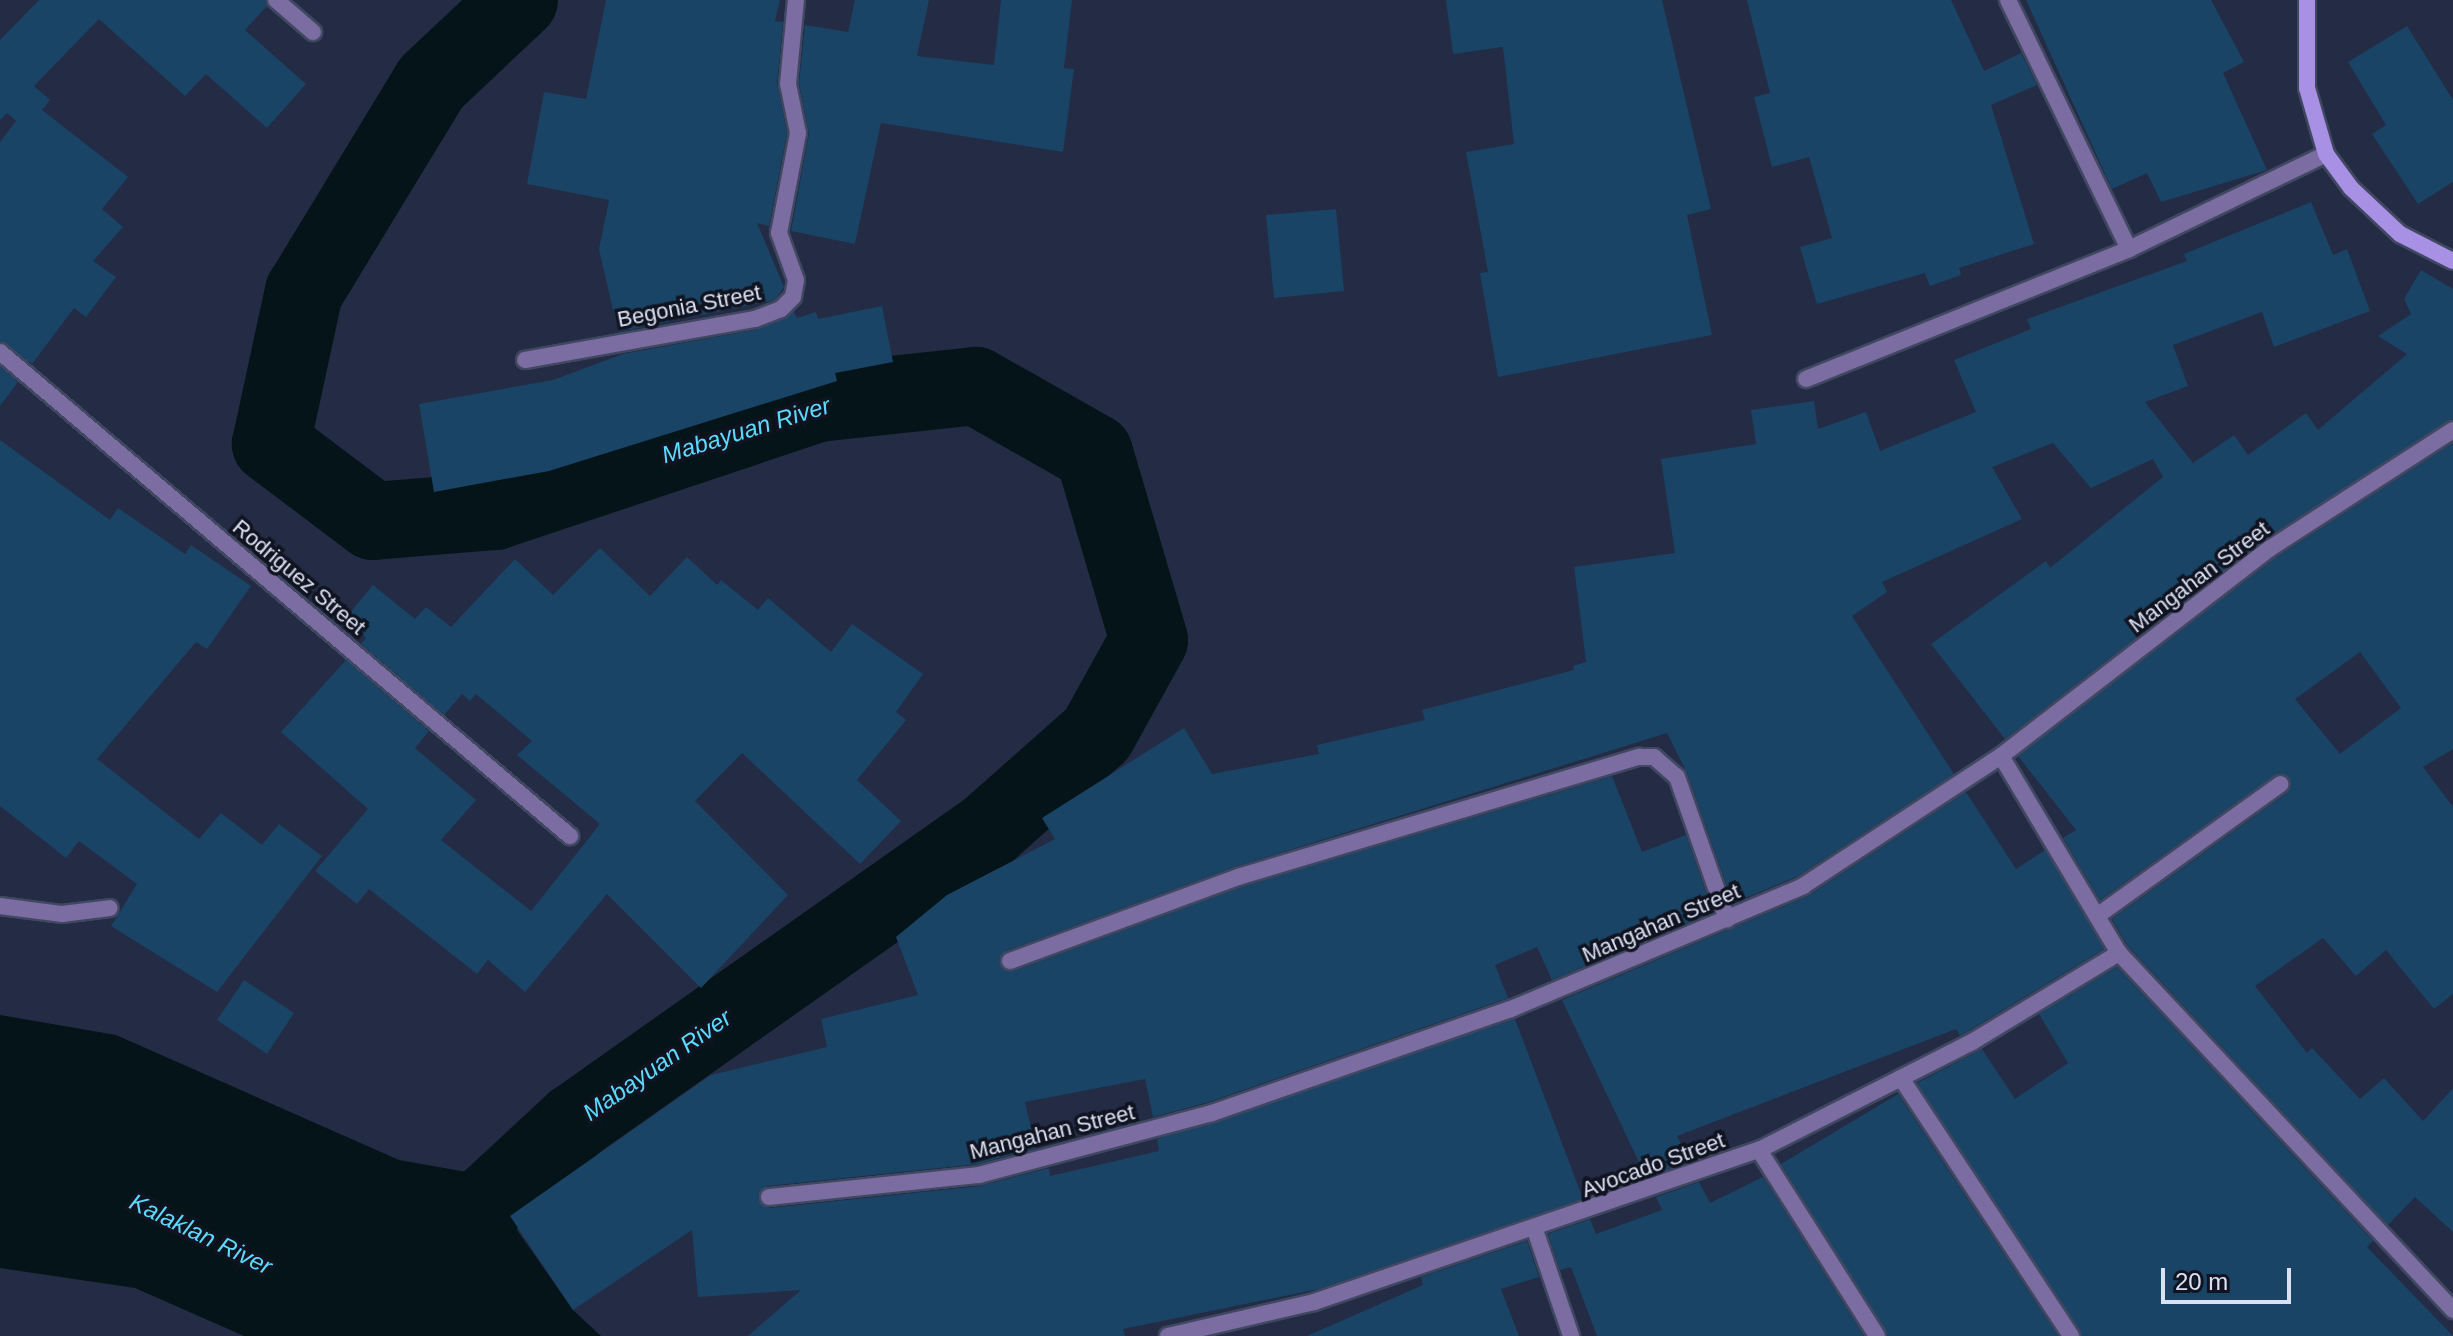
<!DOCTYPE html>
<style>
body{margin:0}
#map{position:relative;width:2453px;height:1336px;overflow:hidden;background:#232b45;font-family:Helvetica,sans-serif}
div>[style]{position:absolute}
[style*='--x']{left:calc(var(--x)*1px);top:calc(var(--y)*1px);width:calc(var(--w)*1px);rotate:calc(var(--a)*1deg)}
.water>*{inset:0;background:#051419}
.river>*{height:78px;margin:-39px;padding:0 39px;transform-origin:39px;border-radius:39px;background:#051419}
.building>*{inset:0;background:#1a4465}
.roads{filter:drop-shadow(2px 0 #404861) drop-shadow(-2px 0 #404861) drop-shadow(0 2px #404861) drop-shadow(0 -2px #404861)}
.street>*{height:16px;margin:-8px;padding:0 8px;transform-origin:8px;border-radius:8px;background:#7b6da2}
.secondary>*{height:16px;margin:-8px;padding:0 8px;transform-origin:8px;border-radius:8px;background:#a890e5}
span{translate:-50% -50%;white-space:nowrap;text-align:center;line-height:1.15;-webkit-text-stroke:7px #101420;paint-order:stroke}
.street-label{font-size:22px;color:#dbe1f3}
.water-label{font-size:24px;color:#5cdaff;font-style:italic}
.scale{position:absolute;left:2161px;top:1268px;width:130px;height:36px;box-sizing:border-box;border:4px solid #dbe1f3;border-top:0;padding-left:10px;font-size:24px;line-height:28px;white-space:nowrap;color:#dbe1f3;-webkit-text-stroke:6px #101420;paint-order:stroke}
</style>
<div id="map">
<div class="water">
<i style="clip-path:polygon(0 1015px,116px 1035px,399px 1160px,478px 1174px,573px 1310px,601px 1336px,244px 1336px,135px 1288px,0 1268px)"></i>
</div>
<div class="river">
<i style="--x:415;--y:1270;--w:218;--a:-42.8"></i>
<i style="--x:575;--y:1122;--w:508;--a:-35.22"></i>
<i style="--x:990;--y:829;--w:143;--a:-41.6"></i>
<i style="--x:1097;--y:734;--w:107;--a:-61"></i>
<i style="--x:1149;--y:640;--w:195;--a:-106.4"></i>
<i style="--x:1094;--y:453;--w:136;--a:-150.4"></i>
<i style="--x:976;--y:386;--w:159;--a:173.9"></i>
<i style="--x:818;--y:403;--w:341;--a:161.5"></i>
<i style="--x:495;--y:511;--w:122;--a:175.3"></i>
<i style="--x:373;--y:521;--w:128;--a:-143"></i>
<i style="--x:271;--y:444;--w:156;--a:-77.8"></i>
<i style="--x:304;--y:292;--w:245;--a:-58.7"></i>
<i style="--x:431;--y:83;--w:121;--a:-43.3"></i>
</div>
<div class="building">
<i style="clip-path:polygon(39px 0,265px 0,267px 6px,245px 30px,306px 84px,267px 128px,206px 74px,185px 96px,99px 19px,34px 86px,50px 100px,42px 110px,128px 177px,102px 209px,123px 227px,93px 261px,116px 277px,86px 317px,74px 308px,32px 364px,0 341px,0 142px,16px 121px,7px 113px,0 120px,0 40px)"></i>
<i style="clip-path:polygon(606px 0,780px 0,775px 21px,783px 22px,777px 83px,787px 133px,769px 226px,757px 223px,784px 287px,775px 300px,618px 332px,599px 249px,609px 200px,527px 184px,544px 92px,586px 99px)"></i>
<i style="clip-path:polygon(855px 0,929px 0,917px 56px,994px 65px,1001px 0,1072px 0,1064px 68px,1074px 69px,1063px 152px,881px 123px,855px 244px,791px 231px,809px 134px,799px 83px,805px 25px,848px 32px)"></i>
<i style="clip-path:polygon(1446px 0,1662px 0,1711px 209px,1687px 215px,1712px 335px,1498px 377px,1480px 273px,1488px 272px,1466px 152px,1514px 144px,1503px 47px,1453px 54px)"></i>
<i style="clip-path:polygon(1747px 0,1951px 0,1984px 71px,2021px 53px,2037px 85px,1991px 105px,2034px 244px,1959px 268px,1961px 275px,1930px 286px,1925px 273px,1817px 304px,1800px 247px,1832px 238px,1809px 157px,1772px 167px,1754px 97px,1770px 93px)"></i>
<i style="clip-path:polygon(2026px 0,2211px 0,2244px 62px,2223px 73px,2267px 170px,2161px 202px,2147px 173px,2112px 189px)"></i>
<i style="clip-path:polygon(2407px 26px,2453px 100px,2453px 182px,2418px 204px,2372px 134px,2386px 125px,2348px 62px)"></i>
<i style="clip-path:polygon(2311px 202px,2333px 255px,2347px 249px,2370px 311px,2274px 347px,2262px 312px,2173px 345px,2188px 386px,2145px 402px,2193px 463px,2234px 435px,2248px 455px,2306px 413px,2318px 430px,2407px 354px,2378px 336px,2411px 314px,2404px 299px,2421px 270px,2453px 289px,2453px 419px,2263px 540px,2005px 739px,1931px 644px,2046px 561px,2050px 568px,2163px 477px,2153px 459px,2091px 488px,2053px 443px,1992px 467px,2022px 519px,1882px 582px,1887px 592px,1852px 616px,1954px 774px,1798px 876px,1733px 903px,1687px 773px,1667px 733px,1603px 753px,1234px 867px,1006px 951px,1000px 964px,1014px 971px,1241px 887px,1612px 776px,1642px 852px,1686px 835px,1713px 912px,1552px 980px,1537px 947px,1495px 965px,1508px 998px,1209px 1102px,1153px 1117px,1145px 1079px,1025px 1102px,1036px 1148px,977px 1164px,768px 1186px,758px 1197px,770px 1208px,980px 1186px,1049px 1168px,1050px 1176px,1159px 1151px,1157px 1139px,1515px 1019px,1583px 1199px,1319px 1289px,1123px 1329px,1125px 1336px,748px 1336px,801px 1290px,698px 1297px,692px 1230px,573px 1310px,510px 1216px,711px 1075px,827px 1047px,821px 1019px,918px 995px,896px 937px,947px 895px,1055px 839px,1042px 818px,1184px 728px,1212px 774px,1319px 754px,1317px 745px,1425px 720px,1422px 710px,1574px 670px,1573px 666px,1586px 662px,1574px 567px,1675px 553px,1661px 459px,1756px 444px,1751px 410px,1814px 401px,1818px 429px,1866px 412px,1880px 451px,1976px 412px,1954px 360px,2031px 329px,2027px 319px,2187px 261px,2184px 254px)"></i>
<i style="clip-path:polygon(1336px 209px,1344px 291px,1274px 298px,1266px 215px)"></i>
<i style="clip-path:polygon(882px 306px,893px 362px,835px 373px,837px 381px,549px 471px,434px 492px,419px 404px,553px 380px,623px 354px,759px 329px,794px 312px,797px 318px,816px 312px,818px 319px)"></i>
<i style="clip-path:polygon(0 366px,18px 382px,0 406px)"></i>
<i style="clip-path:polygon(0 440px,110px 520px,118px 508px,185px 554px,191px 545px,251px 586px,207px 649px,196px 642px,97px 759px,199px 839px,221px 813px,262px 845px,279px 824px,322px 856px,217px 992px,111px 926px,137px 884px,79px 841px,66px 858px,0 806px)"></i>
<i style="clip-path:polygon(evenodd,2453px 443px,2453px 749px,2423px 767px,2453px 807px,2453px 994px,2434px 1009px,2386px 950px,2356px 976px,2323px 938px,2255px 986px,2307px 1053px,2312px 1048px,2360px 1099px,2384px 1078px,2423px 1121px,2453px 1088px,2453px 1232px,2415px 1197px,2388px 1225px,2128px 946px,2112px 919px,2287px 793px,2289px 777px,2275px 775px,2100px 900px,2063px 838px,2076px 830px,2018px 756px,2275px 558px,2453px 443px,2360px 652px,2401px 708px,2340px 754px,2295px 699px,2360px 652px)"></i>
<i style="clip-path:polygon(600px 548px,650px 596px,687px 557px,717px 585px,721px 580px,758px 610px,768px 598px,831px 652px,852px 624px,923px 674px,896px 712px,906px 720px,857px 780px,901px 821px,860px 864px,742px 753px,695px 801px,788px 895px,701px 988px,607px 894px,525px 992px,488px 960px,477px 974px,369px 889px,357px 904px,315px 871px,368px 809px,281px 732px,346px 660px,429px 731px,415px 748px,476px 800px,441px 840px,531px 911px,600px 824px,517px 755px,532px 741px,476px 694px,470px 701px,462px 694px,444px 715px,361px 644px,366px 638px,345px 619px,373px 585px,415px 619px,426px 607px,451px 627px,515px 559px,553px 595px)"></i>
<i style="clip-path:polygon(1966px 792px,2016px 869px,2045px 850px,2104px 949px,1960px 1036px,1956px 1029px,1677px 1136px,1690px 1162px,1646px 1177px,1562px 1000px,1808px 896px)"></i>
<i style="clip-path:polygon(2117px 967px,2373px 1241px,2367px 1247px,2453px 1336px,2082px 1336px,1917px 1083px,1982px 1049px,2015px 1099px,2068px 1063px,2039px 1014px)"></i>
<i style="clip-path:polygon(244px 980px,294px 1013px,267px 1054px,217px 1020px)"></i>
<i style="clip-path:polygon(1898px 1094px,2058px 1336px,1888px 1336px,1781px 1164px)"></i>
<i style="clip-path:polygon(1763px 1177px,1864px 1336px,1597px 1336px,1571px 1267px,1560px 1270px,1548px 1234px,1590px 1219px,1596px 1234px,1662px 1210px,1656px 1197px,1699px 1182px,1710px 1203px)"></i>
<i style="clip-path:polygon(1527px 1241px,1539px 1277px,1501px 1289px,1519px 1336px,1307px 1336px,1423px 1285px,1421px 1277px)"></i>
</div>
<div class="roads">
<div class="street">
<i style="--x:276;--y:0;--w:49;--a:40.9"></i>
<i style="--x:2008;--y:0;--w:277;--a:64.1"></i>
<i style="--x:0;--y:352;--w:748;--a:40.34"></i>
<i style="--x:525;--y:360;--w:234;--a:-10.1"></i>
<i style="--x:755;--y:319;--w:28;--a:-21"></i>
<i style="--x:781;--y:309;--w:17;--a:-45"></i>
<i style="--x:793;--y:297;--w:17;--a:-80"></i>
<i style="--x:796;--y:280;--w:50;--a:-109.9"></i>
<i style="--x:779;--y:233;--w:102;--a:-79.2"></i>
<i style="--x:798;--y:133;--w:50;--a:-101.5"></i>
<i style="--x:788;--y:84;--w:84;--a:-84.6"></i>
<i style="--x:1806;--y:379;--w:348;--a:-21.9"></i>
<i style="--x:2129;--y:249;--w:219;--a:-25.7"></i>
<i style="--x:2001;--y:756;--w:230;--a:59.1"></i>
<i style="--x:2119;--y:953;--w:489;--a:46.9"></i>
<i style="--x:0;--y:906;--w:63;--a:7.4"></i>
<i style="--x:62;--y:914;--w:48;--a:-7.1"></i>
<i style="--x:2097;--y:916;--w:226;--a:-35.7"></i>
<i style="--x:1010;--y:961;--w:243;--a:-20.2"></i>
<i style="--x:1238;--y:877;--w:419;--a:-16.7"></i>
<i style="--x:1639;--y:757;--w:15;--a:0"></i>
<i style="--x:1654;--y:757;--w:30;--a:41"></i>
<i style="--x:1677;--y:777;--w:151;--a:70.6"></i>
<i style="--x:1901;--y:1078;--w:309;--a:56.6"></i>
<i style="--x:1759;--y:1150;--w:220;--a:57.6"></i>
<i style="--x:769;--y:1197;--w:211;--a:-6"></i>
<i style="--x:979;--y:1175;--w:241;--a:-14.9"></i>
<i style="--x:1212;--y:1113;--w:317;--a:-19.2"></i>
<i style="--x:1511;--y:1009;--w:317;--a:-22.8"></i>
<i style="--x:1803;--y:886;--w:237;--a:-33.3"></i>
<i style="--x:2001;--y:756;--w:339;--a:-37.7"></i>
<i style="--x:2269;--y:549;--w:219;--a:-32.9"></i>
<i style="--x:1535;--y:1230;--w:112;--a:71.2"></i>
<i style="--x:1168;--y:1336;--w:150;--a:-13.1"></i>
<i style="--x:1314;--y:1302;--w:470;--a:-18.9"></i>
<i style="--x:1759;--y:1150;--w:239;--a:-26.9"></i>
<i style="--x:1972;--y:1042;--w:172;--a:-31.2"></i>
</div>
<div class="secondary">
<i style="--x:2307;--y:0;--w:88;--a:90"></i>
<i style="--x:2307;--y:88;--w:69;--a:73.9"></i>
<i style="--x:2326;--y:154;--w:42;--a:53.7"></i>
<i style="--x:2351;--y:188;--w:67;--a:43.2"></i>
<i style="--x:2400;--y:234;--w:59;--a:27"></i>
</div>
</div>
<div class="street-label">
<span style="left:689px;top:306px;rotate:-11deg">Begonia Street</span>
<span style="left:299px;top:577px;rotate:40deg">Rodriguez Street</span>
<span style="left:2199px;top:577px;rotate:-37deg">Mangahan Street</span>
<span style="left:1661px;top:923px;rotate:-23deg">Mangahan Street</span>
<span style="left:1052px;top:1132px;rotate:-14deg">Mangahan Street</span>
<span style="left:1653px;top:1165px;rotate:-20deg">Avocado Street</span>
</div>
<div class="water-label">
<span style="left:746px;top:430px;rotate:-17deg">Mabayuan River</span>
<span style="left:657px;top:1065px;rotate:-35deg">Mabayuan River</span>
<span style="left:201px;top:1234px;rotate:26deg">Kalaklan River</span>
</div>
<div class="scale">20 m</div>
</div>
